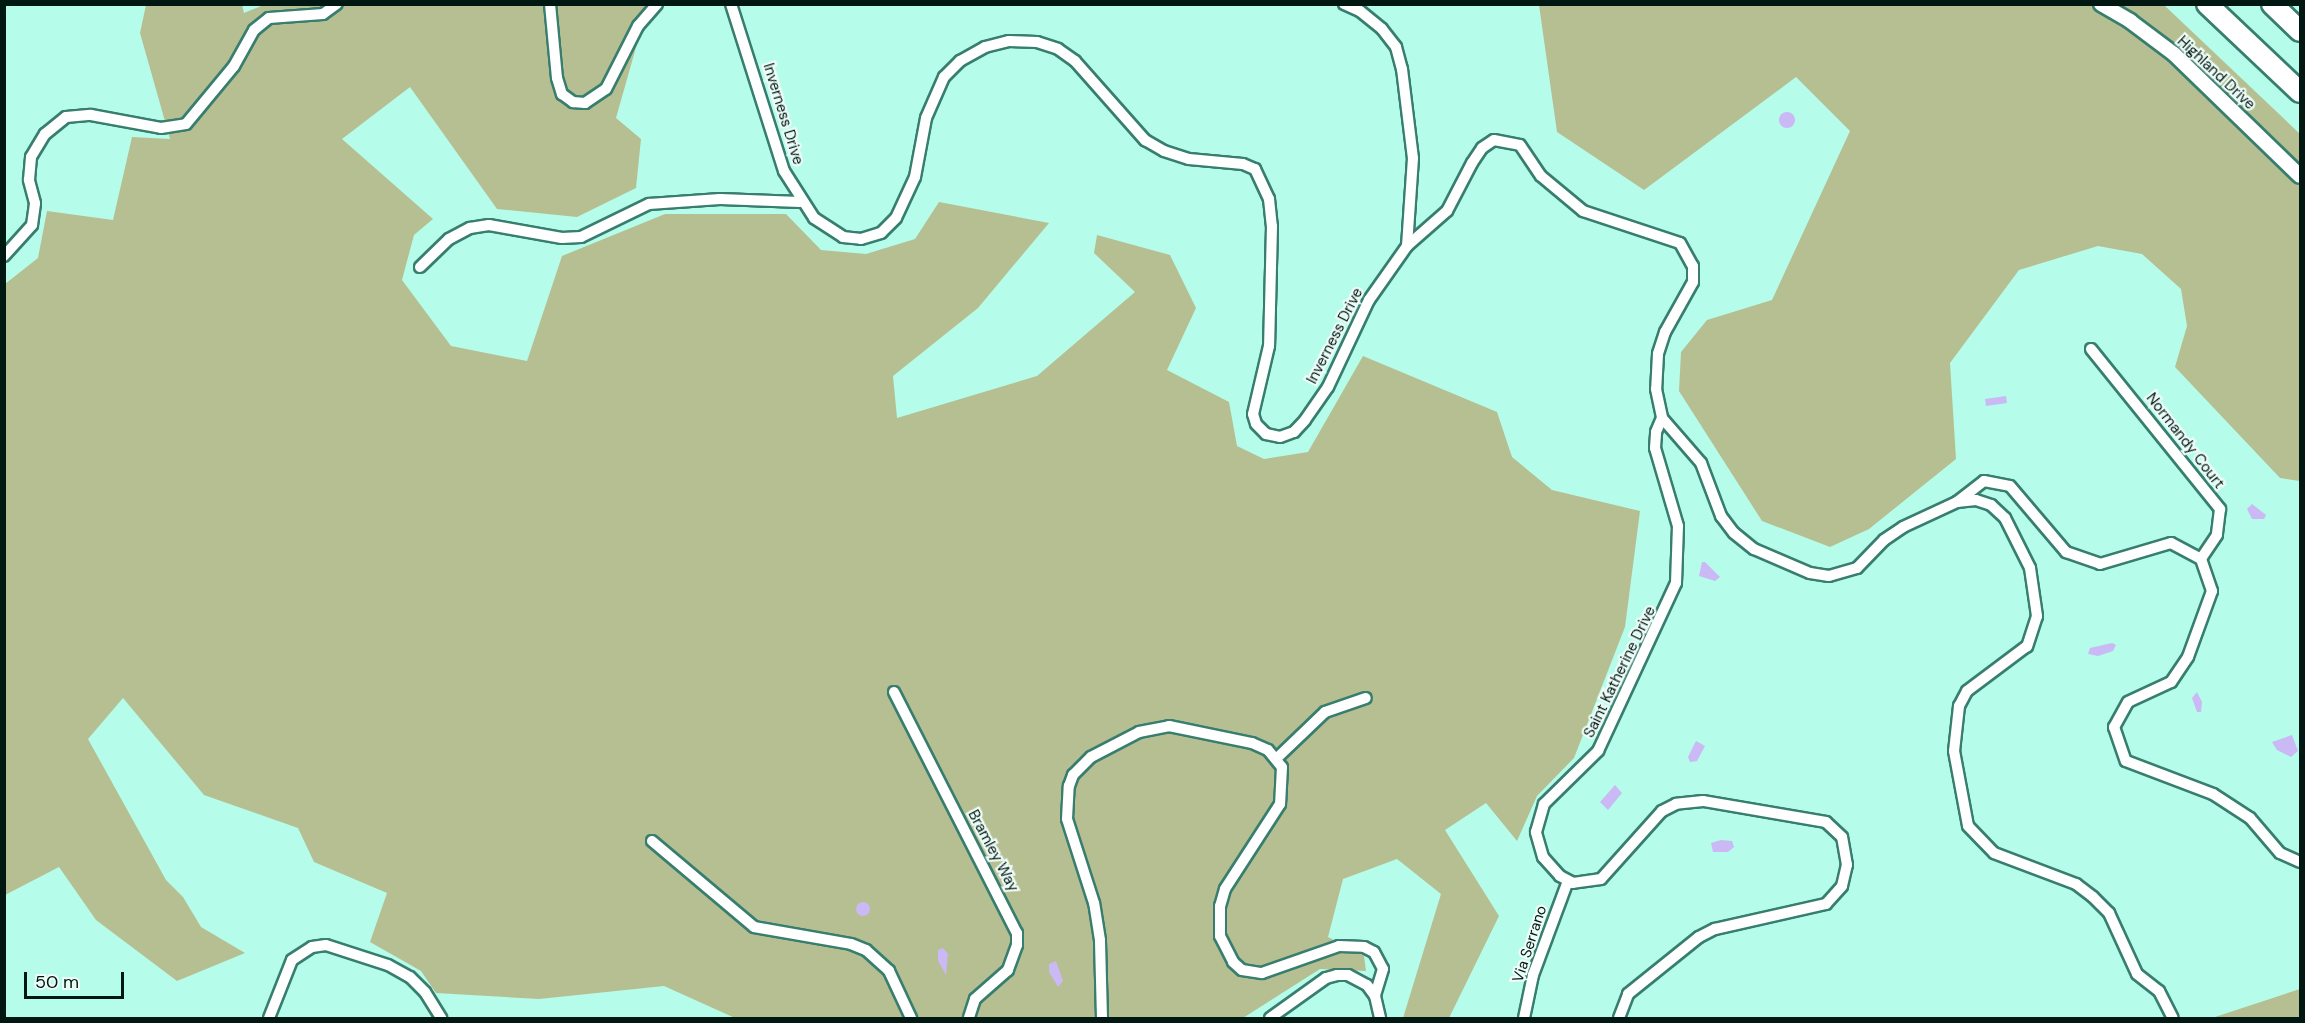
<!DOCTYPE html>
<style>
body{margin:0}
#map{position:relative;width:2305px;height:1023px;overflow:hidden;background:#b5fcea;font-family:"DM Sans",sans-serif}
div>[style]{position:absolute}
[style*='--x']{left:calc(var(--x)*1px);top:calc(var(--y)*1px);width:calc(var(--w)*1px);rotate:calc(var(--a)*1deg)}
.green>*{inset:0;background:#b6bf91}
.water>*{inset:0;background:#cab9f4}
.round{border-radius:50%}
.roads{filter:drop-shadow(2px 0 #387e6f) drop-shadow(-2px 0 #387e6f) drop-shadow(0 2px #387e6f) drop-shadow(0 -2px #387e6f)}
.minor>*{height:10px;margin:-5px;padding:0 5px;transform-origin:5px;border-radius:5px;background:#fff}
.tertiary>*{height:14px;margin:-7px;padding:0 7px;transform-origin:7px;border-radius:7px;background:#fff}
.motorway>*{height:20px;margin:-10px;padding:0 10px;transform-origin:10px;border-radius:10px;background:#fff}
span{translate:-50% -50%;white-space:nowrap;text-align:center;line-height:1.15;-webkit-text-stroke:4.5px #eefcf8;paint-order:stroke}
.street-label{font-size:15px;color:#001712}
.frame{position:absolute;inset:0;border:6px solid #001712;pointer-events:none}
.scale{position:absolute;left:24px;top:972px;width:100px;height:27px;box-sizing:border-box;border:3px solid #001712;border-top:0;padding-left:8px;font-size:18px;line-height:21px;white-space:nowrap;color:#001712;-webkit-text-stroke:4px #eefcf8;paint-order:stroke}
</style>
<div id="map">
<div class="green">
<i style="clip-path:polygon(266px 4px,648px 5px,616px 118px,641px 139px,636px 188px,577px 217px,497px 209px,410px 87px,342px 139px,433px 219px,414px 235px,402px 280px,451px 346px,527px 361px,562px 256px,665px 214px,786px 214px,821px 250px,866px 254px,915px 239px,939px 202px,1049px 223px,978px 308px,893px 376px,897px 418px,1037px 376px,1135px 292px,1094px 253px,1097px 235px,1170px 255px,1196px 308px,1167px 370px,1229px 402px,1237px 446px,1264px 459px,1308px 452px,1363px 356px,1497px 412px,1512px 457px,1552px 490px,1640px 511px,1625px 627px,1574px 758px,1537px 796px,1517px 841px,1486px 803px,1445px 830px,1499px 916px,1449px 1018px,1403px 1018px,1441px 894px,1397px 859px,1343px 879px,1328px 937px,1364px 956px,1366px 971px,1320px 969px,1243px 1018px,735px 1018px,664px 986px,539px 999px,436px 993px,421px 971px,370px 942px,387px 893px,314px 862px,298px 828px,204px 795px,123px 698px,88px 739px,166px 880px,183px 897px,201px 927px,245px 953px,177px 981px,96px 920px,59px 867px,5px 895px,5px 284px,38px 258px,47px 211px,113px 220px,132px 137px,170px 139px,140px 33px,146px 5px,242px 5px,244px 13px)"></i>
<i style="clip-path:polygon(1539px 5px,2164px 5px,2300px 134px,2300px 481px,2280px 478px,2175px 367px,2187px 326px,2181px 289px,2142px 254px,2098px 246px,2019px 270px,1950px 363px,1956px 459px,1869px 529px,1830px 547px,1762px 521px,1679px 391px,1681px 352px,1707px 320px,1772px 300px,1850px 131px,1796px 77px,1644px 190px,1557px 132px)"></i>
<i style="clip-path:polygon(2300px 989px,2300px 1018px,2212px 1018px)"></i>
</div>
<div class="water">
<i class="round" style="left:1779px;top:112px;width:16px;height:16px"></i>
<i style="clip-path:polygon(2006px 396px,2007px 403px,1986px 406px,1985px 399px)"></i>
<i style="clip-path:polygon(2252px 504px,2266px 515px,2264px 519px,2252px 519px,2247px 509px)"></i>
<i style="clip-path:polygon(1702px 562px,1705px 562px,1720px 577px,1715px 581px,1699px 576px)"></i>
<i style="clip-path:polygon(2112px 643px,2116px 645px,2113px 651px,2098px 656px,2088px 654px,2090px 648px)"></i>
<i style="clip-path:polygon(2197px 692px,2202px 702px,2201px 712px,2197px 712px,2192px 698px)"></i>
<i style="clip-path:polygon(2292px 735px,2298px 751px,2291px 757px,2277px 750px,2272px 742px)"></i>
<i style="clip-path:polygon(1696px 741px,1705px 746px,1697px 761px,1690px 762px,1688px 757px)"></i>
<i style="clip-path:polygon(1615px 785px,1622px 793px,1608px 810px,1600px 802px)"></i>
<i style="clip-path:polygon(1721px 840px,1732px 841px,1734px 847px,1728px 852px,1713px 852px,1711px 843px)"></i>
<i class="round" style="left:856px;top:902px;width:14px;height:14px"></i>
<i style="clip-path:polygon(943px 948px,948px 954px,946px 975px,938px 961px,938px 950px)"></i>
<i style="clip-path:polygon(1056px 961px,1063px 981px,1058px 987px,1049px 972px,1049px 964px)"></i>
</div>
<div class="roads">
<div class="minor">
<i style="--x:550;--y:4;--w:74;--a:84.6"></i>
<i style="--x:557;--y:78;--w:17;--a:73"></i>
<i style="--x:562;--y:94;--w:14;--a:36"></i>
<i style="--x:573;--y:102;--w:12;--a:5"></i>
<i style="--x:585;--y:103;--w:25;--a:-34"></i>
<i style="--x:606;--y:89;--w:71;--a:-63.1"></i>
<i style="--x:638;--y:26;--w:29;--a:-49"></i>
<i style="--x:731;--y:4;--w:175;--a:72.4"></i>
<i style="--x:784;--y:171;--w:56;--a:57.4"></i>
<i style="--x:814;--y:218;--w:35;--a:33"></i>
<i style="--x:843;--y:237;--w:18;--a:6"></i>
<i style="--x:861;--y:239;--w:21;--a:-17"></i>
<i style="--x:881;--y:233;--w:21;--a:-45"></i>
<i style="--x:896;--y:218;--w:45;--a:-65.1"></i>
<i style="--x:915;--y:177;--w:60;--a:-79.4"></i>
<i style="--x:926;--y:118;--w:45;--a:-66.3"></i>
<i style="--x:944;--y:77;--w:23;--a:-45"></i>
<i style="--x:960;--y:61;--w:29;--a:-29"></i>
<i style="--x:985;--y:47;--w:25;--a:-14"></i>
<i style="--x:1009;--y:41;--w:28;--a:2"></i>
<i style="--x:1037;--y:42;--w:22;--a:18"></i>
<i style="--x:1058;--y:49;--w:21;--a:35"></i>
<i style="--x:1075;--y:61;--w:106;--a:48.5"></i>
<i style="--x:1145;--y:140;--w:22;--a:30"></i>
<i style="--x:1164;--y:151;--w:26;--a:18"></i>
<i style="--x:1189;--y:159;--w:54;--a:5.3"></i>
<i style="--x:1243;--y:164;--w:13;--a:23"></i>
<i style="--x:1255;--y:169;--w:33;--a:65"></i>
<i style="--x:1269;--y:199;--w:27;--a:84"></i>
<i style="--x:1272;--y:226;--w:120;--a:91.4"></i>
<i style="--x:1269;--y:346;--w:70;--a:103.2"></i>
<i style="--x:1253;--y:414;--w:10;--a:73"></i>
<i style="--x:1256;--y:424;--w:14;--a:45"></i>
<i style="--x:1266;--y:434;--w:14;--a:12"></i>
<i style="--x:1280;--y:437;--w:15;--a:-20"></i>
<i style="--x:1294;--y:432;--w:16;--a:-47"></i>
<i style="--x:1305;--y:420;--w:40;--a:-55.1"></i>
<i style="--x:1328;--y:387;--w:96;--a:-64.8"></i>
<i style="--x:1369;--y:300;--w:66;--a:-54.9"></i>
<i style="--x:1407;--y:246;--w:53;--a:-41.2"></i>
<i style="--x:1447;--y:211;--w:54;--a:-62.5"></i>
<i style="--x:1472;--y:163;--w:18;--a:-56"></i>
<i style="--x:1482;--y:148;--w:14;--a:-34"></i>
<i style="--x:1494;--y:140;--w:26;--a:11"></i>
<i style="--x:1520;--y:145;--w:37;--a:56"></i>
<i style="--x:1541;--y:176;--w:55;--a:39.8"></i>
<i style="--x:1583;--y:211;--w:102;--a:18.3"></i>
<i style="--x:1680;--y:243;--w:26;--a:61"></i>
<i style="--x:1693;--y:266;--w:16;--a:90"></i>
<i style="--x:1693;--y:282;--w:57;--a:119.2"></i>
<i style="--x:1665;--y:332;--w:23;--a:108"></i>
<i style="--x:1658;--y:354;--w:35;--a:93"></i>
<i style="--x:1656;--y:389;--w:30;--a:78"></i>
<i style="--x:1662;--y:418;--w:60;--a:49.1"></i>
<i style="--x:1701;--y:463;--w:57;--a:69.3"></i>
<i style="--x:1721;--y:516;--w:21;--a:53"></i>
<i style="--x:1734;--y:533;--w:26;--a:39"></i>
<i style="--x:1754;--y:549;--w:61;--a:23.2"></i>
<i style="--x:1810;--y:573;--w:19;--a:9"></i>
<i style="--x:1829;--y:576;--w:29;--a:-16"></i>
<i style="--x:1857;--y:568;--w:39;--a:-46"></i>
<i style="--x:1884;--y:540;--w:23;--a:-34"></i>
<i style="--x:1903;--y:527;--w:60;--a:-24.8"></i>
<i style="--x:1957;--y:502;--w:19;--a:-6"></i>
<i style="--x:1976;--y:500;--w:16;--a:18"></i>
<i style="--x:1991;--y:505;--w:19;--a:43"></i>
<i style="--x:2005;--y:518;--w:56;--a:63.4"></i>
<i style="--x:2030;--y:568;--w:49;--a:81.7"></i>
<i style="--x:2037;--y:616;--w:32;--a:108"></i>
<i style="--x:2027;--y:646;--w:75;--a:143.1"></i>
<i style="--x:1967;--y:691;--w:17;--a:118"></i>
<i style="--x:1959;--y:706;--w:45;--a:96.3"></i>
<i style="--x:1954;--y:751;--w:76;--a:79.4"></i>
<i style="--x:1968;--y:826;--w:37;--a:46"></i>
<i style="--x:1994;--y:853;--w:88;--a:20.7"></i>
<i style="--x:2076;--y:884;--w:21;--a:37"></i>
<i style="--x:2093;--y:897;--w:23;--a:45"></i>
<i style="--x:2109;--y:913;--w:67;--a:65.3"></i>
<i style="--x:2137;--y:974;--w:28;--a:38"></i>
<i style="--x:2159;--y:991;--w:30;--a:63"></i>
<i style="--x:1344;--y:4;--w:17;--a:24"></i>
<i style="--x:1360;--y:11;--w:28;--a:39"></i>
<i style="--x:1382;--y:29;--w:23;--a:52"></i>
<i style="--x:1396;--y:47;--w:23;--a:75"></i>
<i style="--x:1402;--y:69;--w:90;--a:83"></i>
<i style="--x:1413;--y:158;--w:88;--a:93.9"></i>
<i style="--x:4;--y:256;--w:42;--a:-47.9"></i>
<i style="--x:32;--y:225;--w:22;--a:-82"></i>
<i style="--x:35;--y:203;--w:24;--a:-105"></i>
<i style="--x:29;--y:180;--w:23;--a:-85"></i>
<i style="--x:31;--y:157;--w:27;--a:-59"></i>
<i style="--x:45;--y:134;--w:27;--a:-39"></i>
<i style="--x:66;--y:117;--w:25;--a:-5"></i>
<i style="--x:91;--y:115;--w:71;--a:10.5"></i>
<i style="--x:161;--y:128;--w:25;--a:-9"></i>
<i style="--x:186;--y:124;--w:75;--a:-50.4"></i>
<i style="--x:234;--y:66;--w:41;--a:-60.9"></i>
<i style="--x:254;--y:30;--w:19;--a:-39"></i>
<i style="--x:269;--y:18;--w:54;--a:-4.2"></i>
<i style="--x:323;--y:14;--w:17;--a:-36"></i>
<i style="--x:420;--y:267;--w:40;--a:-44"></i>
<i style="--x:449;--y:239;--w:24;--a:-28"></i>
<i style="--x:470;--y:228;--w:19;--a:-9"></i>
<i style="--x:489;--y:225;--w:74;--a:10.1"></i>
<i style="--x:562;--y:238;--w:19;--a:-3"></i>
<i style="--x:581;--y:237;--w:76;--a:-25.9"></i>
<i style="--x:649;--y:204;--w:71;--a:-4"></i>
<i style="--x:720;--y:199;--w:80;--a:2.1"></i>
<i style="--x:2091;--y:349;--w:206;--a:51.1"></i>
<i style="--x:2220;--y:509;--w:26;--a:97"></i>
<i style="--x:2217;--y:535;--w:29;--a:124"></i>
<i style="--x:1957;--y:502;--w:34;--a:-38"></i>
<i style="--x:1984;--y:481;--w:26;--a:11"></i>
<i style="--x:2010;--y:486;--w:87;--a:49.7"></i>
<i style="--x:2066;--y:552;--w:36;--a:19"></i>
<i style="--x:2100;--y:564;--w:74;--a:-16.5"></i>
<i style="--x:2171;--y:543;--w:34;--a:28"></i>
<i style="--x:2201;--y:559;--w:34;--a:71"></i>
<i style="--x:2212;--y:591;--w:70;--a:110"></i>
<i style="--x:2188;--y:657;--w:30;--a:124"></i>
<i style="--x:2171;--y:682;--w:47;--a:155.1"></i>
<i style="--x:2128;--y:702;--w:29;--a:119"></i>
<i style="--x:2114;--y:727;--w:36;--a:71"></i>
<i style="--x:2126;--y:761;--w:93;--a:20.8"></i>
<i style="--x:2213;--y:794;--w:44;--a:33"></i>
<i style="--x:2250;--y:818;--w:46;--a:49.4"></i>
<i style="--x:2280;--y:853;--w:22;--a:24"></i>
<i style="--x:894;--y:692;--w:271;--a:63"></i>
<i style="--x:1017;--y:933;--w:12;--a:90"></i>
<i style="--x:1017;--y:945;--w:27;--a:110"></i>
<i style="--x:1008;--y:970;--w:44;--a:138.7"></i>
<i style="--x:975;--y:999;--w:20;--a:108"></i>
<i style="--x:1277;--y:758;--w:66;--a:-43.8"></i>
<i style="--x:1325;--y:712;--w:43;--a:-18.9"></i>
<i style="--x:652;--y:841;--w:133;--a:40.1"></i>
<i style="--x:754;--y:927;--w:98;--a:9.9"></i>
<i style="--x:851;--y:944;--w:16;--a:22"></i>
<i style="--x:866;--y:950;--w:31;--a:42"></i>
<i style="--x:889;--y:971;--w:52;--a:64.9"></i>
<i style="--x:269;--y:1018;--w:62;--a:-68.4"></i>
<i style="--x:292;--y:960;--w:24;--a:-33"></i>
<i style="--x:312;--y:947;--w:14;--a:-8"></i>
<i style="--x:326;--y:945;--w:65;--a:17.9"></i>
<i style="--x:388;--y:965;--w:25;--a:29"></i>
<i style="--x:410;--y:977;--w:21;--a:45"></i>
<i style="--x:425;--y:992;--w:31;--a:58"></i>
<i style="--x:1102;--y:1018;--w:78;--a:-91.5"></i>
<i style="--x:1100;--y:940;--w:37;--a:-99"></i>
<i style="--x:1094;--y:903;--w:88;--a:-107.8"></i>
<i style="--x:1067;--y:819;--w:33;--a:-87"></i>
<i style="--x:1069;--y:786;--w:12;--a:-70"></i>
<i style="--x:1073;--y:775;--w:25;--a:-45"></i>
<i style="--x:1091;--y:757;--w:54;--a:-27.5"></i>
<i style="--x:1139;--y:732;--w:31;--a:-11"></i>
<i style="--x:1169;--y:726;--w:85;--a:11.6"></i>
<i style="--x:1252;--y:743;--w:17;--a:24"></i>
<i style="--x:1268;--y:750;--w:22;--a:51"></i>
<i style="--x:1282;--y:767;--w:37;--a:93"></i>
<i style="--x:1280;--y:804;--w:101;--a:122.9"></i>
<i style="--x:1225;--y:889;--w:18;--a:106"></i>
<i style="--x:1220;--y:906;--w:30;--a:90"></i>
<i style="--x:1220;--y:936;--w:29;--a:63"></i>
<i style="--x:1233;--y:962;--w:12;--a:42"></i>
<i style="--x:1242;--y:970;--w:20;--a:9"></i>
<i style="--x:1262;--y:973;--w:82;--a:-19.3"></i>
<i style="--x:1339;--y:946;--w:25;--a:2"></i>
<i style="--x:1364;--y:947;--w:11;--a:27"></i>
<i style="--x:1374;--y:952;--w:19;--a:62"></i>
<i style="--x:1383;--y:969;--w:28;--a:107"></i>
<i style="--x:1270;--y:1018;--w:69;--a:-35.5"></i>
<i style="--x:1326;--y:978;--w:11;--a:-15"></i>
<i style="--x:1337;--y:975;--w:11;--a:0"></i>
<i style="--x:1348;--y:975;--w:21;--a:28"></i>
<i style="--x:1367;--y:985;--w:14;--a:54"></i>
<i style="--x:1375;--y:996;--w:23;--a:77"></i>
<i style="--x:1524;--y:1018;--w:44;--a:-78.2"></i>
<i style="--x:1533;--y:975;--w:100;--a:-69.6"></i>
<i style="--x:1619;--y:1018;--w:26;--a:-69"></i>
<i style="--x:1628;--y:994;--w:91;--a:-38.8"></i>
<i style="--x:1699;--y:937;--w:18;--a:-27"></i>
<i style="--x:1715;--y:929;--w:114;--a:-12.7"></i>
<i style="--x:1826;--y:904;--w:24;--a:-48"></i>
<i style="--x:1842;--y:886;--w:22;--a:-77"></i>
<i style="--x:1847;--y:865;--w:28;--a:-100"></i>
<i style="--x:1842;--y:837;--w:22;--a:-137"></i>
<i style="--x:1826;--y:822;--w:125;--a:-170.3"></i>
<i style="--x:1703;--y:801;--w:27;--a:174"></i>
<i style="--x:1676;--y:804;--w:16;--a:153"></i>
<i style="--x:1662;--y:811;--w:91;--a:131.9"></i>
<i style="--x:1601;--y:879;--w:28;--a:172"></i>
<i style="--x:1573;--y:883;--w:15;--a:-152"></i>
<i style="--x:1560;--y:876;--w:25;--a:-132"></i>
<i style="--x:1543;--y:857;--w:26;--a:-106"></i>
<i style="--x:1536;--y:832;--w:29;--a:-74"></i>
<i style="--x:1544;--y:804;--w:76;--a:-44.5"></i>
<i style="--x:1598;--y:751;--w:185;--a:-65.1"></i>
<i style="--x:1676;--y:583;--w:57;--a:-88"></i>
<i style="--x:1678;--y:526;--w:81;--a:-106.4"></i>
<i style="--x:1655;--y:448;--w:16;--a:-86"></i>
<i style="--x:1656;--y:432;--w:15;--a:-67"></i>
</div>
<div class="tertiary">
<i style="--x:2101;--y:4;--w:34;--a:30"></i>
<i style="--x:2130;--y:21;--w:55;--a:36.9"></i>
<i style="--x:2174;--y:54;--w:175;--a:44.1"></i>
</div>
<div class="motorway">
<i style="--x:2207;--y:4;--w:128;--a:43.4"></i>
<i style="--x:2272;--y:4;--w:39;--a:44"></i>
</div>
</div>
<div class="street-label">
<span style="left:2216px;top:73px;rotate:43deg">Highland Drive</span>
<span style="left:783px;top:114px;rotate:73deg">Inverness Drive</span>
<span style="left:1335px;top:336px;rotate:-63deg">Inverness Drive</span>
<span style="left:2185px;top:441px;rotate:52deg">Normandy Court</span>
<span style="left:1620px;top:672px;rotate:-64deg">Saint Katherine Drive</span>
<span style="left:993px;top:851px;rotate:62deg">Bramley Way</span>
<span style="left:1530px;top:944px;rotate:-72deg">Via Serrano</span>
</div>
<div class="frame"></div>
<div class="scale">50 m</div>
</div>
